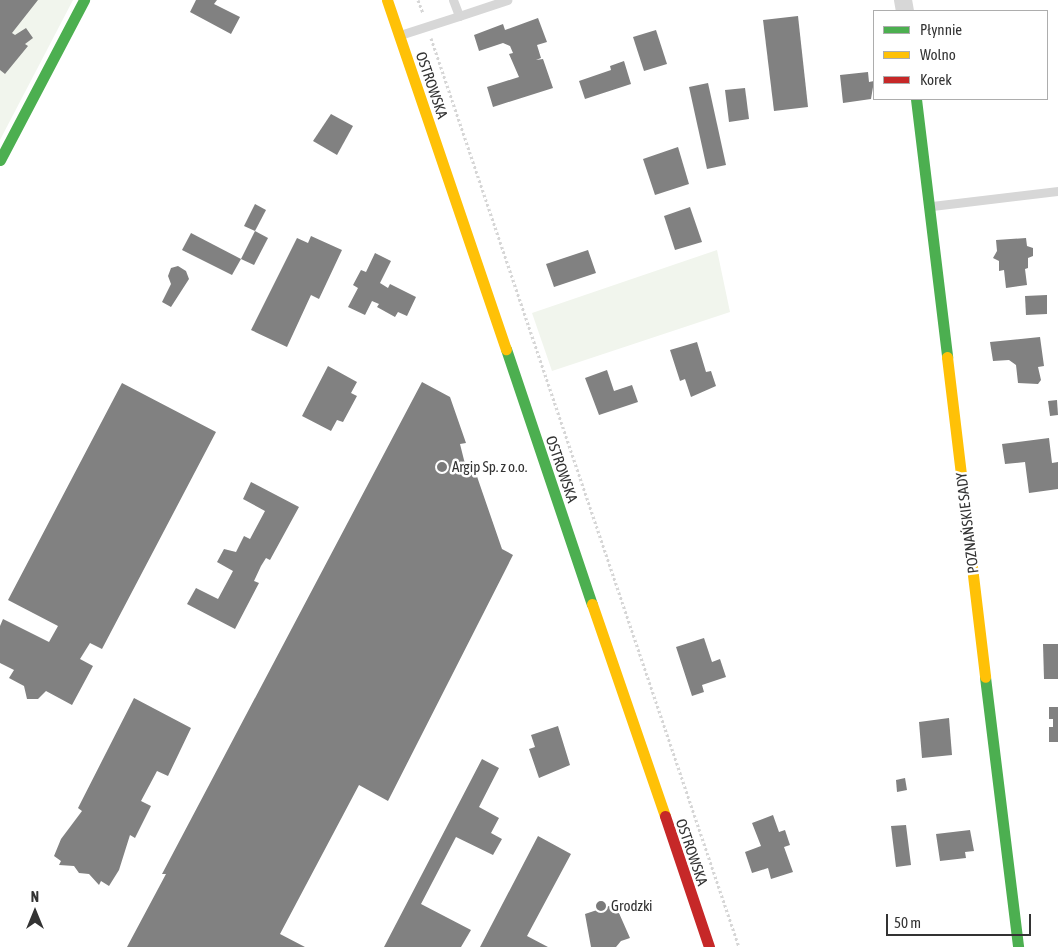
<!DOCTYPE html>
<meta charset="utf-8">
<style>
body{margin:0}
#map{position:relative;width:1058px;height:947px;overflow:hidden;background:#fff;font-family:"Asap Condensed",sans-serif}
div>[style]{position:absolute}
[style*='--x']{left:calc(var(--x)*1px);top:calc(var(--y)*1px);width:calc(var(--w)*1px);rotate:calc(var(--a)*1deg)}
.green>*{inset:0;background:#f1f5ed}
.building>*{inset:0;background:#818181}
.path>*{height:3px;margin-top:-1.5px;transform-origin:0;background:repeating-linear-gradient(90deg,#d6d6d6 0 2.5px,transparent 0 5px)}
.lane>*{height:9px;margin:-4.5px;padding:0 4.5px;transform-origin:4.5px;border-radius:4.5px;background:#d7d7d7}
.street>*{height:18px;margin:-9px;padding:0 9px;transform-origin:9px;border-radius:9px;background:#d7d7d7}
.fast>*{height:11px;margin:-5.5px;padding:0 5.5px;transform-origin:5.5px;border-radius:5.5px;background:#4caf50}
.slow>*{height:11px;margin:-5.5px;padding:0 5.5px;transform-origin:5.5px;border-radius:5.5px;background:#ffc107}
.jam>*{height:11px;margin:-5.5px;padding:0 5.5px;transform-origin:5.5px;border-radius:5.5px;background:#c62828}
.dots>*{width:14px;height:14px;translate:-50% -50%;box-sizing:border-box;border:2px solid #fff;border-radius:50%}
span{translate:-50% -50%;white-space:nowrap;text-align:center;line-height:1.15;-webkit-text-stroke:5px #fff;paint-order:stroke}
.street-label{font-size:15px;color:#333}
.poi-label{font-size:15px;color:#333}
.left{translate:0 -50%;text-align:left}
.legend{position:absolute;left:873px;top:10px;width:175px;height:90px;box-sizing:border-box;background:#fff;border:1px solid #adadad;margin:0;padding:6px 9px;list-style:none;font-size:15px;color:#333}
.legend li{display:flex;align-items:center;gap:10px;height:25px}
.legend b{width:25px;border:1px solid #adadad}
.north{position:absolute;left:10px;top:887px;width:50px;height:50px;-webkit-text-stroke:4px #fff;paint-order:stroke;rotate:0deg;font-size:14px;font-weight:700;line-height:20px;text-align:center;color:#333}
.north::after{content:'';display:block;margin:auto;width:18px;height:22px;background:#333;clip-path:polygon(50% 0,100% 100%,50% 72%,0 100%)}
.scale{position:absolute;left:886px;top:914px;width:145px;height:22px;box-sizing:border-box;border:2px solid #333;border-top:0;padding-left:6px;font-size:15px;line-height:18px;white-space:nowrap;color:#333;-webkit-text-stroke:4px #fff;paint-order:stroke}
</style>
<div id="map">
<div class="green">
<i style="clip-path:polygon(0 0,73px 0,0 140px)"></i>
<i style="clip-path:polygon(717px 250px,730px 312px,552px 371px,532px 313px)"></i>
</div>
<div class="building">
<i style="clip-path:polygon(0 0,38px 0,12px 33px,15px 35px,26px 28px,33px 38px,25px 44px,28px 46px,5px 74px,0 70px)"></i>
<i style="clip-path:polygon(196px 0,217px 0,214px 4px,240px 17px,231px 34px,190px 12px)"></i>
<i style="clip-path:polygon(798px 16px,808px 107px,774px 111px,763px 20px)"></i>
<i style="clip-path:polygon(538px 18px,547px 42px,537px 45px,541px 58px,536px 60px,543px 59px,553px 88px,493px 107px,487px 87px,519px 77px,509px 54px,513px 53px,510px 46px,503px 43px,479px 51px,474px 35px,503px 24px,505px 30px)"></i>
<i style="clip-path:polygon(656px 30px,667px 64px,644px 71px,633px 37px)"></i>
<i style="clip-path:polygon(624px 61px,631px 84px,585px 99px,579px 81px,611px 70px,610px 66px)"></i>
<i style="clip-path:polygon(868px 72px,869px 82px,874px 81px,871px 99px,843px 103px,840px 75px)"></i>
<i style="clip-path:polygon(708px 83px,726px 165px,707px 169px,689px 87px)"></i>
<i style="clip-path:polygon(745px 88px,749px 119px,729px 122px,725px 90px)"></i>
<i style="clip-path:polygon(331px 114px,353px 126px,337px 155px,313px 141px)"></i>
<i style="clip-path:polygon(678px 147px,689px 184px,655px 195px,643px 159px)"></i>
<i style="clip-path:polygon(255px 204px,266px 210px,255px 231px,244px 226px)"></i>
<i style="clip-path:polygon(690px 207px,702px 242px,675px 250px,664px 216px)"></i>
<i style="clip-path:polygon(255px 231px,268px 238px,254px 265px,241px 259px)"></i>
<i style="clip-path:polygon(191px 233px,241px 259px,232px 275px,182px 250px)"></i>
<i style="clip-path:polygon(311px 236px,342px 250px,319px 299px,311px 295px,287px 347px,251px 330px,297px 238px,308px 243px)"></i>
<i style="clip-path:polygon(1026px 238px,1027px 246px,1033px 248px,1033px 256px,1028px 258px,1028px 268px,1025px 269px,1027px 285px,1006px 288px,1004px 270px,999px 271px,999px 261px,993px 258px,997px 251px,996px 240px)"></i>
<i style="clip-path:polygon(588px 250px,596px 273px,554px 287px,546px 264px)"></i>
<i style="clip-path:polygon(375px 253px,391px 261px,380px 283px,388px 288px,390px 284px,416px 297px,407px 316px,398px 312px,395px 317px,377px 307px,379px 304px,372px 301px,365px 315px,348px 307px,358px 288px,353px 285px,361px 270px,366px 272px)"></i>
<i style="clip-path:polygon(178px 266px,186px 271px,189px 279px,171px 307px,162px 302px,171px 284px,168px 276px,171px 268px)"></i>
<i style="clip-path:polygon(1047px 295px,1047px 314px,1026px 315px,1025px 296px)"></i>
<i style="clip-path:polygon(1040px 337px,1044px 366px,1038px 367px,1041px 380px,1038px 384px,1018px 383px,1016px 365px,1009px 360px,993px 361px,990px 342px)"></i>
<i style="clip-path:polygon(697px 342px,706px 372px,711px 371px,716px 386px,691px 397px,685px 379px,680px 381px,670px 350px)"></i>
<i style="clip-path:polygon(328px 366px,357px 382px,351px 393px,357px 396px,343px 422px,337px 420px,331px 431px,302px 416px)"></i>
<i style="clip-path:polygon(607px 370px,614px 391px,632px 385px,638px 402px,599px 415px,585px 378px)"></i>
<i style="clip-path:polygon(422px 382px,450px 397px,466px 443px,460px 444px,465px 464px,472px 462px,502px 549px,513px 555px,388px 801px,359px 785px,280px 934px,305px 947px,127px 947px,166px 874px,162px 874px)"></i>
<i style="clip-path:polygon(122px 383px,216px 432px,102px 649px,90px 643px,80px 659px,93px 666px,72px 705px,46px 691px,38px 699px,27px 699px,24px 686px,9px 678px,14px 670px,0 663px,0 626px,3px 619px,49px 642px,58px 626px,8px 600px)"></i>
<i style="clip-path:polygon(1057px 400px,1058px 415px,1050px 416px,1048px 401px)"></i>
<i style="clip-path:polygon(1049px 438px,1052px 463px,1058px 462px,1058px 489px,1029px 493px,1025px 462px,1005px 464px,1002px 444px)"></i>
<i style="clip-path:polygon(251px 482px,299px 507px,270px 560px,266px 558px,261px 566px,254px 581px,259px 583px,235px 629px,187px 604px,196px 588px,218px 599px,233px 571px,217px 562px,224px 549px,236px 552px,244px 536px,250px 539px,265px 511px,243px 499px)"></i>
<i style="clip-path:polygon(704px 638px,712px 662px,720px 659px,726px 677px,702px 685px,704px 692px,692px 696px,676px 647px)"></i>
<i style="clip-path:polygon(1043px 644px,1058px 644px,1058px 679px,1044px 679px)"></i>
<i style="clip-path:polygon(134px 698px,191px 728px,168px 776px,157px 771px,141px 801px,151px 806px,135px 838px,130px 835px,119px 870px,109px 886px,101px 881px,99px 885px,89px 874px,79px 873px,74px 866px,59px 865px,61px 861px,54px 856px,61px 839px,82px 811px,78px 808px)"></i>
<i style="clip-path:polygon(1049px 707px,1058px 707px,1058px 742px,1049px 742px,1049px 727px,1053px 727px,1053px 719px,1049px 719px)"></i>
<i style="clip-path:polygon(949px 718px,952px 755px,922px 758px,919px 722px)"></i>
<i style="clip-path:polygon(558px 726px,570px 765px,539px 778px,529px 749px,535px 747px,531px 735px)"></i>
<i style="clip-path:polygon(482px 759px,499px 768px,479px 807px,499px 818px,491px 833px,502px 839px,493px 855px,456px 837px,421px 904px,471px 930px,461px 947px,384px 947px)"></i>
<i style="clip-path:polygon(905px 778px,907px 790px,897px 792px,896px 780px)"></i>
<i style="clip-path:polygon(773px 815px,779px 832px,785px 830px,790px 845px,784px 847px,793px 872px,771px 879px,768px 868px,752px 873px,745px 852px,761px 846px,752px 823px)"></i>
<i style="clip-path:polygon(906px 825px,911px 865px,896px 867px,891px 826px)"></i>
<i style="clip-path:polygon(970px 830px,974px 851px,965px 852px,966px 858px,940px 861px,936px 834px)"></i>
<i style="clip-path:polygon(538px 836px,571px 854px,527px 936px,548px 947px,480px 947px)"></i>
<i style="clip-path:polygon(615px 904px,630px 938px,621px 941px,616px 947px,591px 947px,585px 914px)"></i>
</div>
<div class="path">
<i style="--x:418;--y:0;--w:14;--a:69"></i>
<i style="--x:431;--y:38;--w:960;--a:71.28"></i>
</div>
<div class="lane">
<i style="--x:453;--y:0;--w:17;--a:69"></i>
<i style="--x:459;--y:16;--w:51;--a:-18.4"></i>
<i style="--x:400;--y:35;--w:62;--a:-17.9"></i>
<i style="--x:932;--y:206;--w:127;--a:-6.8"></i>
</div>
<div class="street">
<i style="--x:903;--y:0;--w:11;--a:80"></i>
</div>
<div class="fast">
<i style="--x:916;--y:99;--w:260;--a:83.1"></i>
<i style="--x:0;--y:160;--w:181;--a:-62.3"></i>
<i style="--x:506;--y:349;--w:269;--a:71.4"></i>
<i style="--x:985;--y:677;--w:272;--a:83"></i>
</div>
<div class="slow">
<i style="--x:387;--y:0;--w:369;--a:71.2"></i>
<i style="--x:947;--y:357;--w:322;--a:83.2"></i>
<i style="--x:592;--y:604;--w:224;--a:71"></i>
</div>
<div class="jam">
<i style="--x:665;--y:816;--w:138;--a:71.4"></i>
</div>
<div class="dots">
<i style="left:442px;top:467px;background:#7a7a7a"></i>
<i style="left:601px;top:906px;background:#7a7a7a"></i>
</div>
<div class="street-label">
<span style="left:432px;top:85px;rotate:71deg">OSTROWSKA</span>
<span style="left:562px;top:469px;rotate:71deg">OSTROWSKA</span>
<span style="left:967px;top:523px;rotate:-97deg">POZNAŃSKIE SADY</span>
<span style="left:692px;top:852px;rotate:71deg">OSTROWSKA</span>
</div>
<div class="poi-label">
<span class="left" style="left:452px;top:467px">Argip Sp. z o.o.</span>
<span class="left" style="left:611px;top:906px">Grodzki</span>
</div>
<ul class="legend">
<li><b style="height:6px;background:#4caf50"></b>Płynnie</li>
<li><b style="height:6px;background:#ffc107"></b>Wolno</li>
<li><b style="height:6px;background:#c62828"></b>Korek</li>
</ul>
<div class="north">N</div>
<div class="scale">50 m</div>
</div>
